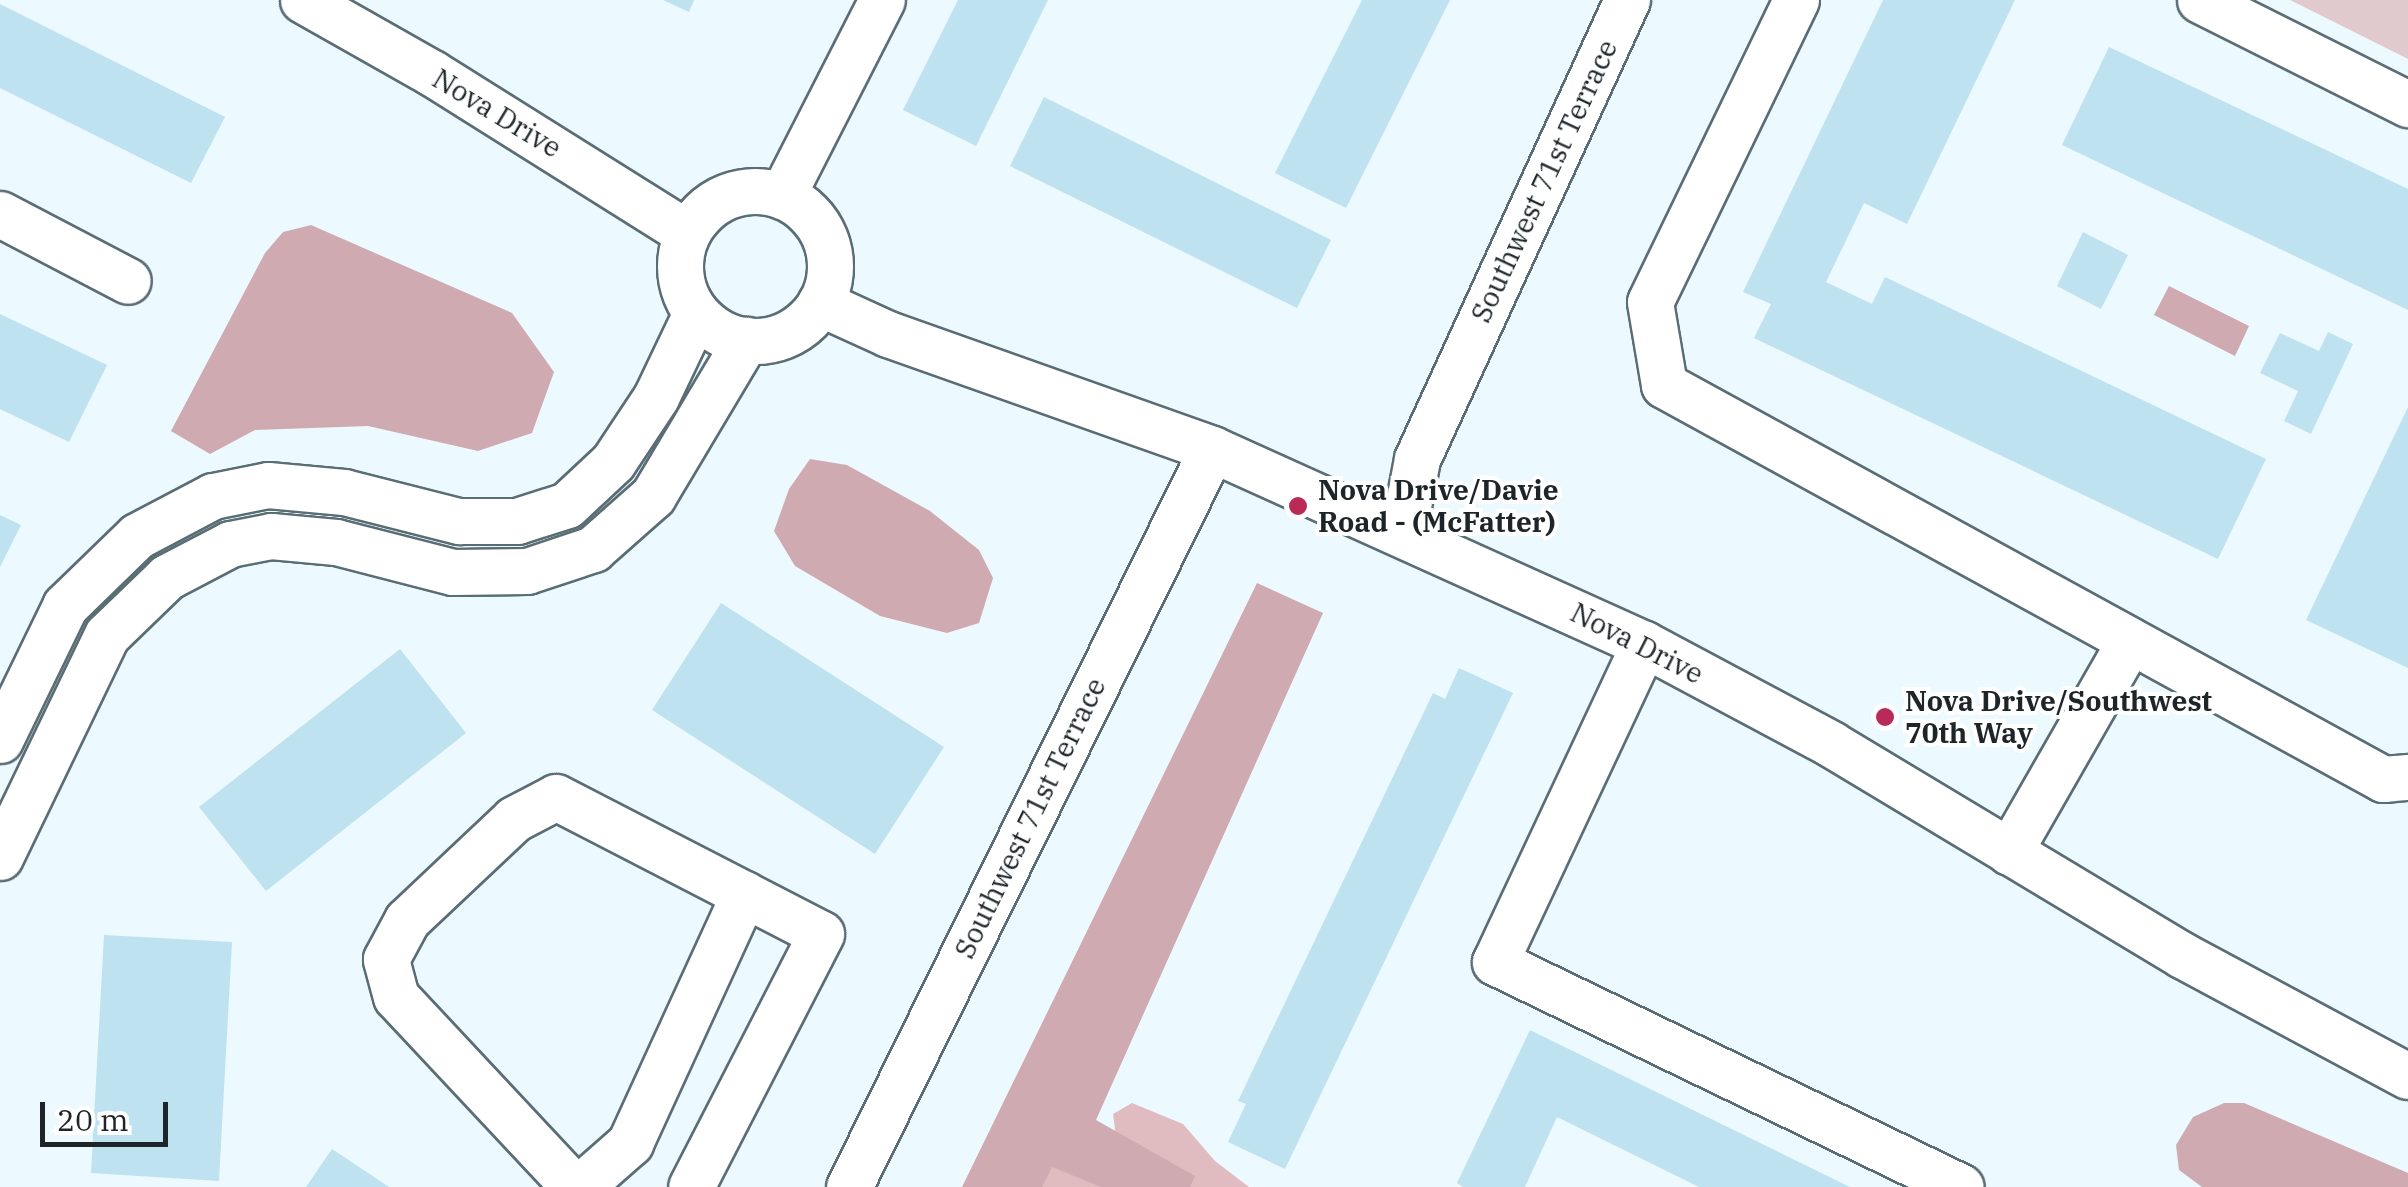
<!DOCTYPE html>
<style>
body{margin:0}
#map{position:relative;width:2408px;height:1187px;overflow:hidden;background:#ecf9fe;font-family:"IBM Plex Serif",serif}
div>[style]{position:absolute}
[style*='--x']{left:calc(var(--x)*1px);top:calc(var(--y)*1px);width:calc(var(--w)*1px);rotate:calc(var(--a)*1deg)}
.green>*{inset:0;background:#e1cacd}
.forest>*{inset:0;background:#e0bcc1}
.water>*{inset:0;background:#cfabb1}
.building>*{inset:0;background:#bee2f0}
.roads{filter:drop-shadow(2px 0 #5a6d75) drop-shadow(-2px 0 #5a6d75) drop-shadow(0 2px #5a6d75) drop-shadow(0 -2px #5a6d75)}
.minor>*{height:45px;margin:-22.5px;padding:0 22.5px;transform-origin:22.5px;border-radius:22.5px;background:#fff}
.minor>.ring{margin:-22.5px;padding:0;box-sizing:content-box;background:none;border:45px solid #fff;border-radius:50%}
.dots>*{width:28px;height:28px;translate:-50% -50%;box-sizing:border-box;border:5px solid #fff;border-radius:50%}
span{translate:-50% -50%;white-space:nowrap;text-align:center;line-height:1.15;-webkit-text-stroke:8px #fff;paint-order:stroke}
.street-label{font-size:28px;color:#1d2528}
.poi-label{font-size:28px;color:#1d2528;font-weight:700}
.left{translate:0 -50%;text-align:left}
.scale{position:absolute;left:40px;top:1102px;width:128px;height:45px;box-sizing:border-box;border:5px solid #1d2528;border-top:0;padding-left:12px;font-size:30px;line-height:35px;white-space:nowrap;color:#1d2528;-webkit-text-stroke:8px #fff;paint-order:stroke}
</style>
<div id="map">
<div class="green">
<i style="clip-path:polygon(2290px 0,2408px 0,2408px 59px)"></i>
</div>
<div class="forest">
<i style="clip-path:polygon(1132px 1103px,1183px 1124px,1215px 1161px,1249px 1187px,1018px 1187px,1034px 1164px,1118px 1152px,1113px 1114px)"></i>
</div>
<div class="water">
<i style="clip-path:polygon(311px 225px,512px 313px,554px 372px,532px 433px,478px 451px,368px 426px,255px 430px,210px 454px,171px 431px,265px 253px,283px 232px)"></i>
<i style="clip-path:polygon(2169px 286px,2249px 326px,2235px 356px,2154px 315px)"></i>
<i style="clip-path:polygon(810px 459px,847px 465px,930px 511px,979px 550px,993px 578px,979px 623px,947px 633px,880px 616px,795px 566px,774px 531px,789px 489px)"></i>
<i style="clip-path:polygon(1257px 583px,1323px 613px,1096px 1120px,1195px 1176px,1190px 1187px,1101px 1187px,1052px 1167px,1042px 1187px,962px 1187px)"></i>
<i style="clip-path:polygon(2224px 1103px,2244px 1103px,2408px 1173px,2408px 1187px,2202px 1187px,2179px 1170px,2176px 1145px,2193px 1117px)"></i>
</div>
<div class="building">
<i style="clip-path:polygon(663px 0,694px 0,689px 12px)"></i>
<i style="clip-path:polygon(958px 0,1048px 0,976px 146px,903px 110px)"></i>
<i style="clip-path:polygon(1362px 0,1450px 0,1346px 208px,1275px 173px)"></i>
<i style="clip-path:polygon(1883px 0,2015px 0,1907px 224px,1864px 203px,1826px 282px,1872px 304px,1885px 277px,2266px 459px,2218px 559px,1754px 338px,1771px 304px,1743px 292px)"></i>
<i style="clip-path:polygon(0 4px,225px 117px,191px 183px,0 88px)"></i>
<i style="clip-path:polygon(2109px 47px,2408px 189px,2408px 310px,2062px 145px)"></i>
<i style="clip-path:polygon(1044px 97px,1331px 240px,1297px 308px,1010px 166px)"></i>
<i style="clip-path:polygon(2083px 232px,2128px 255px,2101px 309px,2057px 286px)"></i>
<i style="clip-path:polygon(0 314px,107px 365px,69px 442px,0 409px)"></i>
<i style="clip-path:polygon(2328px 332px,2353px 344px,2311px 434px,2284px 421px,2298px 391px,2260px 373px,2280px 333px,2319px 351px)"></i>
<i style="clip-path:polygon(2408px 407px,2408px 668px,2306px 620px)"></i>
<i style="clip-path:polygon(0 515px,21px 525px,0 567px)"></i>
<i style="clip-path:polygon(721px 603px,944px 747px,875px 854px,652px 710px)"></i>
<i style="clip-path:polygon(400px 649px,466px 733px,266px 891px,199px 807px)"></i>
<i style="clip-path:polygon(1459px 668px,1513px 693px,1285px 1169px,1228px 1142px,1246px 1104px,1238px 1101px,1433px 693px,1445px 699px)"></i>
<i style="clip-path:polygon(104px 935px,232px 942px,219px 1181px,91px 1173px)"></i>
<i style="clip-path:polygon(1530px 1030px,1850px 1187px,1699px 1187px,1557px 1117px,1525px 1187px,1463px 1187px,1457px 1183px)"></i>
<i style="clip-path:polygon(332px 1149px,389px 1187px,306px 1187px)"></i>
</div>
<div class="roads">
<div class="minor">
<i style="--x:303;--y:0;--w:148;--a:29.5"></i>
<i style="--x:432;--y:73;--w:301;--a:32.1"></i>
<i style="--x:1796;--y:0;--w:335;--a:115.8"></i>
<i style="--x:1650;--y:302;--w:84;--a:80.4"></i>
<i style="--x:1664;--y:385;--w:820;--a:28.72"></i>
<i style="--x:2383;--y:779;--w:25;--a:-5"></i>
<i style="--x:2200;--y:0;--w:233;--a:26.6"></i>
<i class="ring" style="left:680px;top:191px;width:105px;height:105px"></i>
<i style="--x:782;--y:196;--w:220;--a:-63"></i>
<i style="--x:0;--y:214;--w:144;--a:27.6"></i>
<i style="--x:820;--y:303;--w:75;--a:24.5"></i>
<i style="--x:888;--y:334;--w:344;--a:19.5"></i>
<i style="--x:1212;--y:449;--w:474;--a:24.3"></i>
<i style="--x:1644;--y:644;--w:212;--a:28.1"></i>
<i style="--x:1831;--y:744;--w:410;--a:31"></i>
<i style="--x:2182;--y:955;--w:256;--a:28.2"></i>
<i style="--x:1403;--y:532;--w:74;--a:-79.1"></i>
<i style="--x:1417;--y:459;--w:505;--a:-65.42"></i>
<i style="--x:1644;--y:644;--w:351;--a:115.1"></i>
<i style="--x:1495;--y:962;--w:517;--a:25.77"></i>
<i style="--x:0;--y:740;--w:149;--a:-64.1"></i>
<i style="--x:65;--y:606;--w:100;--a:-44.2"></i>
<i style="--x:137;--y:536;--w:86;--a:-27.8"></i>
<i style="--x:213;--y:496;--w:56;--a:-11.3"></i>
<i style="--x:268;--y:485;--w:76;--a:5.3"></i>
<i style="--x:344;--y:492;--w:119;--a:14.2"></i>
<i style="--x:459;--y:521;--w:58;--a:0"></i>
<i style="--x:517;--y:521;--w:52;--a:-17.7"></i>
<i style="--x:567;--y:505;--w:63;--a:-43.1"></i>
<i style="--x:613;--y:462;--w:78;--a:-56.5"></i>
<i style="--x:656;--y:397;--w:93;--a:-64.5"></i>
<i style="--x:2009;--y:852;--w:243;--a:-60.2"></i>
<i style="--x:0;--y:857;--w:246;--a:-64.3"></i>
<i style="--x:107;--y:635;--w:83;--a:-44"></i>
<i style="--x:167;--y:577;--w:71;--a:-27.6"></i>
<i style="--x:230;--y:544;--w:42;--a:-11"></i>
<i style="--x:271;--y:536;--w:65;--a:5.3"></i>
<i style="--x:336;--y:542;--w:121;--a:14.4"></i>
<i style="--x:453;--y:572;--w:74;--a:-0.8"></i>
<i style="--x:527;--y:571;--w:70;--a:-18.4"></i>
<i style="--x:593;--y:549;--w:80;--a:-41.5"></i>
<i style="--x:653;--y:496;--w:182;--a:-59.2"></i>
<i style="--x:574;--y:1187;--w:260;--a:-133.1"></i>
<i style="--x:396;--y:997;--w:39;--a:-105"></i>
<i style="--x:386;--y:959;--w:44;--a:-61.7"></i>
<i style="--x:407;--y:920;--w:147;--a:-43.3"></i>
<i style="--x:514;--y:819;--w:47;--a:-27.6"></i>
<i style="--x:556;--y:797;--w:298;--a:27.3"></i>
<i style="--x:821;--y:934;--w:284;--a:117.2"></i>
<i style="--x:580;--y:1187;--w:67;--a:-41.3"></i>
<i style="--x:630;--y:1143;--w:274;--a:-65.4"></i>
<i style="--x:849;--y:1187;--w:822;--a:-63.81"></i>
</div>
</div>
<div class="dots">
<i style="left:1298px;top:506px;background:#b92a58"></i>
<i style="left:1885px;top:717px;background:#b92a58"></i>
</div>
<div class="street-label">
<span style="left:497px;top:113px;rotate:31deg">Nova Drive</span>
<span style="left:1544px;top:181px;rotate:-65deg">Southwest 71st Terrace</span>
<span style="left:1637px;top:643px;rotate:27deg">Nova Drive</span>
<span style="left:1030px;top:818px;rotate:-64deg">Southwest 71st Terrace</span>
</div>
<div class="poi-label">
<span class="left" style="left:1318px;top:506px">Nova Drive/Davie<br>Road - (McFatter)</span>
<span class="left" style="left:1905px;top:717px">Nova Drive/Southwest<br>70th Way</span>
</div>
<div class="scale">20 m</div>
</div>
